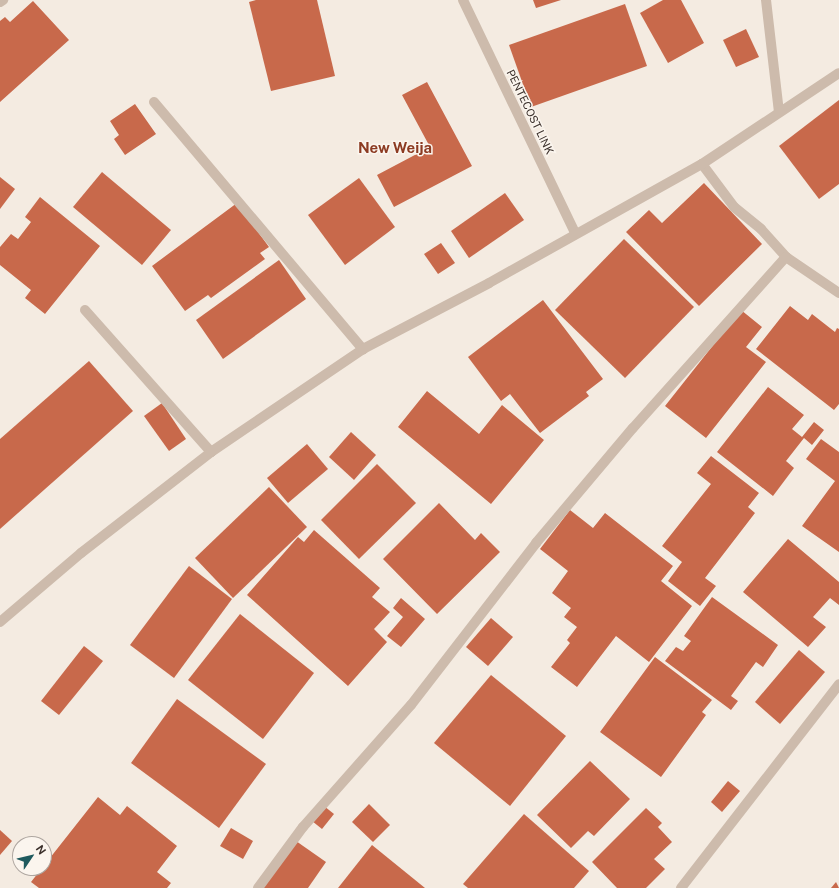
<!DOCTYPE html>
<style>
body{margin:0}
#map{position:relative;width:839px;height:888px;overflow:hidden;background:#f4ebe1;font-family:"Public Sans",sans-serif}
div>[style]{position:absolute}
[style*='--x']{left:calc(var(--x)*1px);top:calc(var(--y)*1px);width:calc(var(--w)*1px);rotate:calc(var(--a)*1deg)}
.building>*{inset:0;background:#c8694b}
.minor>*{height:10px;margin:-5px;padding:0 5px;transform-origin:5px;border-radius:5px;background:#cdbbac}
span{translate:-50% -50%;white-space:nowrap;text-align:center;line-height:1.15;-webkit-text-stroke:3px #fbf5ee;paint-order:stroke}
.street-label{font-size:11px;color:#3b302b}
.district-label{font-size:15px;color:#8c3b22;font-weight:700}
.north{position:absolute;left:12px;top:836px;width:40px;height:40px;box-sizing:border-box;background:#fbf5ee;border:1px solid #aea6a0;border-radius:50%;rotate:55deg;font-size:11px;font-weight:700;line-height:16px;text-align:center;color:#3b302b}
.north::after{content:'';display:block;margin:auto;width:14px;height:18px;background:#1f5a5e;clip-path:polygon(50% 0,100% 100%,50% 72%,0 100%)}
</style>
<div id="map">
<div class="building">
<i style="clip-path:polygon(256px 0,317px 0,335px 76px,271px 91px,249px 2px)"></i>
<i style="clip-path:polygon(533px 0,561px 0,536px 8px)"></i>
<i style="clip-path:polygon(663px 0,681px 0,704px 43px,668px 63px,640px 13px)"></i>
<i style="clip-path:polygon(33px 1px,69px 40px,0 102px,0 21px,5px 17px,10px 22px)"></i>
<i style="clip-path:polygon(625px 4px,647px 66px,531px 107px,509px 45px)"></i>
<i style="clip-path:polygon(746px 29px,759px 57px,736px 67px,723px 40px)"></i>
<i style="clip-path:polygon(427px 82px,472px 166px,394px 207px,377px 175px,430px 147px,402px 95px)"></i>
<i style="clip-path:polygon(839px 100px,839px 184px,819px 199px,779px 146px)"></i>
<i style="clip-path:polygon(135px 104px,156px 134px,125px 155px,114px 139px,119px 135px,110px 121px)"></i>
<i style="clip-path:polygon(102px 172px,171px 230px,142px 265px,73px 207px)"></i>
<i style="clip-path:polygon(0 177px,15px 189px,0 209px)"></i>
<i style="clip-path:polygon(359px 178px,395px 227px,345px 265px,308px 215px)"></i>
<i style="clip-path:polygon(704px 183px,762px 244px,699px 306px,626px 232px,649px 210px,662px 223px)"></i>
<i style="clip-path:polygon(505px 193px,524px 220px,469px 258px,451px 231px)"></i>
<i style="clip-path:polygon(40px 197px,100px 246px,45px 314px,25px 298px,31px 290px,0 265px,0 247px,11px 234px,18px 239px,31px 222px,25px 217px)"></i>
<i style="clip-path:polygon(237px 203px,269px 247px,260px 253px,265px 259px,211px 298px,208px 295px,185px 311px,152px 266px)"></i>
<i style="clip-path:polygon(624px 239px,694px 307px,625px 378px,555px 310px)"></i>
<i style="clip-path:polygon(441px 243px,455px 263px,438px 274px,424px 254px)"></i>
<i style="clip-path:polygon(279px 260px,306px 299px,223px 359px,196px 320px)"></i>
<i style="clip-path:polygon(543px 300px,603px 379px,586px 392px,589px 396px,540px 433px,510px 394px,501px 401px,468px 357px)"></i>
<i style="clip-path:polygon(790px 306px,808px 320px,812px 314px,835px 332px,837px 328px,839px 329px,839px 404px,834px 410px,756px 349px)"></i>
<i style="clip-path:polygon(741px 310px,762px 327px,746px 347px,766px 362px,706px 438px,665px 406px)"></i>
<i style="clip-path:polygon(89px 361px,133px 411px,0 529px,0 439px)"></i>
<i style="clip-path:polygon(768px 387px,804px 415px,792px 429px,802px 437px,814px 422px,824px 430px,812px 445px,804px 438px,786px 461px,794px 468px,773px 496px,717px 452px)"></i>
<i style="clip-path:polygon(427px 391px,479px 434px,502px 405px,544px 440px,491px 504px,398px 427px)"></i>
<i style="clip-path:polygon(162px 403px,186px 439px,169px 451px,144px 416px)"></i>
<i style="clip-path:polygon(351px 432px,376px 455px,354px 480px,329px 457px)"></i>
<i style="clip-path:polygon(821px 439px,839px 452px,839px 552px,802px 526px,835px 481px,806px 459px)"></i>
<i style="clip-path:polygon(307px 444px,328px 469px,288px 503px,267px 478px)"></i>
<i style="clip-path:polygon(711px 456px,759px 493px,748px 507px,755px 513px,705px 578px,716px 586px,700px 606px,668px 581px,682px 562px,662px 546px,711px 484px,697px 473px)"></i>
<i style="clip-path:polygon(377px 464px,416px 503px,359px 559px,321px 520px)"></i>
<i style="clip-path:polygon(269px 487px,307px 527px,233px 598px,195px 558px)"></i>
<i style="clip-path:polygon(439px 503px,475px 540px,481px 533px,500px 552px,437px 614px,383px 559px)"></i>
<i style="clip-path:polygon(570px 510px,593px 528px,605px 513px,673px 566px,661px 581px,692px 606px,649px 662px,616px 636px,577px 687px,551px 667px,570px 643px,567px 640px,577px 627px,564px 617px,571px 608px,552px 593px,568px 571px,540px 549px)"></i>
<i style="clip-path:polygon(314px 530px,380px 588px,372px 597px,390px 612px,374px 629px,387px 642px,348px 686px,247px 595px,298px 537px,304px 542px)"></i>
<i style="clip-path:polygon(788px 539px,839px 582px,839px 605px,830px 598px,813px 617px,826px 627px,808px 647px,743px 592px)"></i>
<i style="clip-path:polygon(189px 566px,232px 599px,174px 678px,130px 645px)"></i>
<i style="clip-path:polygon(712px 597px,778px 645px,763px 667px,756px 662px,731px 696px,738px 701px,731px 710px,665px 661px,676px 647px,683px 651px,691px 641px,684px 636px)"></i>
<i style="clip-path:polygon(401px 598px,425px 619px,401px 647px,387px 636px,403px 617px,393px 608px)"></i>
<i style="clip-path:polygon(240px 614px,314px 673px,263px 739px,188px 680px)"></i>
<i style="clip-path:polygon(491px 618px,513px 637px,488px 666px,466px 647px)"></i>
<i style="clip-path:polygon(84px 646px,103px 661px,59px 715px,41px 701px)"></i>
<i style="clip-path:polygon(799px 650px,825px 672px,780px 724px,755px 702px)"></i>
<i style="clip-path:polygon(655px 657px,712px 700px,702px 712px,706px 715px,661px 777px,600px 732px)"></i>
<i style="clip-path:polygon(491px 675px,566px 736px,510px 806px,434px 743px)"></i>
<i style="clip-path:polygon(177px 699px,266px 764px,219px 828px,131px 763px)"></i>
<i style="clip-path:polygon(590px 761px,630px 799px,594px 836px,588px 831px,571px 848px,537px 815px)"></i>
<i style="clip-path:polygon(728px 781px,740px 791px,722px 812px,711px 802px)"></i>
<i style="clip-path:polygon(98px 797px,120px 815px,127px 806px,177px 846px,157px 872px,171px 883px,167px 888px,39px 888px,31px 882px)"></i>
<i style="clip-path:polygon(369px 804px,390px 825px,373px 842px,352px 822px)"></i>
<i style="clip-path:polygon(324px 806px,334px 814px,322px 829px,312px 821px)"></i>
<i style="clip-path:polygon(646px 808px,662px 823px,658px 827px,672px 842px,654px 859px,665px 869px,646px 888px,617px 888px,592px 862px)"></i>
<i style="clip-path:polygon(524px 814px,589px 871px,574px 888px,468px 888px,463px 884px)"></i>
<i style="clip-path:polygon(231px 828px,253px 841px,243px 859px,220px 846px)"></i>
<i style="clip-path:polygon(0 830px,12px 841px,0 855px)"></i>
<i style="clip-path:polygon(296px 841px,326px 862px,308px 888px,263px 888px)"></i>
<i style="clip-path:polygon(372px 845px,425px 888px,338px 888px)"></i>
<i style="clip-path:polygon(836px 882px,839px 888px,831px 888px)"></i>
</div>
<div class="minor">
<i style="--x:463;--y:0;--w:259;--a:64.3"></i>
<i style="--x:766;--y:0;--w:113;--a:83.4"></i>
<i style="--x:0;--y:2;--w:4;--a:-34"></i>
<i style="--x:154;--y:102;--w:324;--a:49.8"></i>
<i style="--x:702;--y:164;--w:54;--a:53.3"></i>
<i style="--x:734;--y:207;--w:35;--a:39"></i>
<i style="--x:761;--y:229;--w:38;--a:48"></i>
<i style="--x:786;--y:257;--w:64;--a:34.2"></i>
<i style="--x:85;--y:310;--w:190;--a:48.4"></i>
<i style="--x:0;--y:622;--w:106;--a:-40.4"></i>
<i style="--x:81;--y:553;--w:165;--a:-37.8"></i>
<i style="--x:211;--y:452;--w:184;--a:-34.1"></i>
<i style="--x:363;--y:349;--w:142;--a:-27.6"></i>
<i style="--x:489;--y:283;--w:244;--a:-29.2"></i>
<i style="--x:702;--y:164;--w:164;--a:-33.6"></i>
<i style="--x:258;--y:888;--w:76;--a:-53.6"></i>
<i style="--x:303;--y:827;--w:163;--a:-48.5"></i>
<i style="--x:411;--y:705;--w:205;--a:-52.3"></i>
<i style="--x:536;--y:543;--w:150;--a:-49.9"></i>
<i style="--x:633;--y:428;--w:229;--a:-48.2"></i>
<i style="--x:681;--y:888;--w:258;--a:-52.2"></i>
</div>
<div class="street-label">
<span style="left:530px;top:112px;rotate:64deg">PENTECOST LINK</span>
</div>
<div class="district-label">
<span style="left:395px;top:148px">New Weija</span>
</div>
<div class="north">N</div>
</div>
